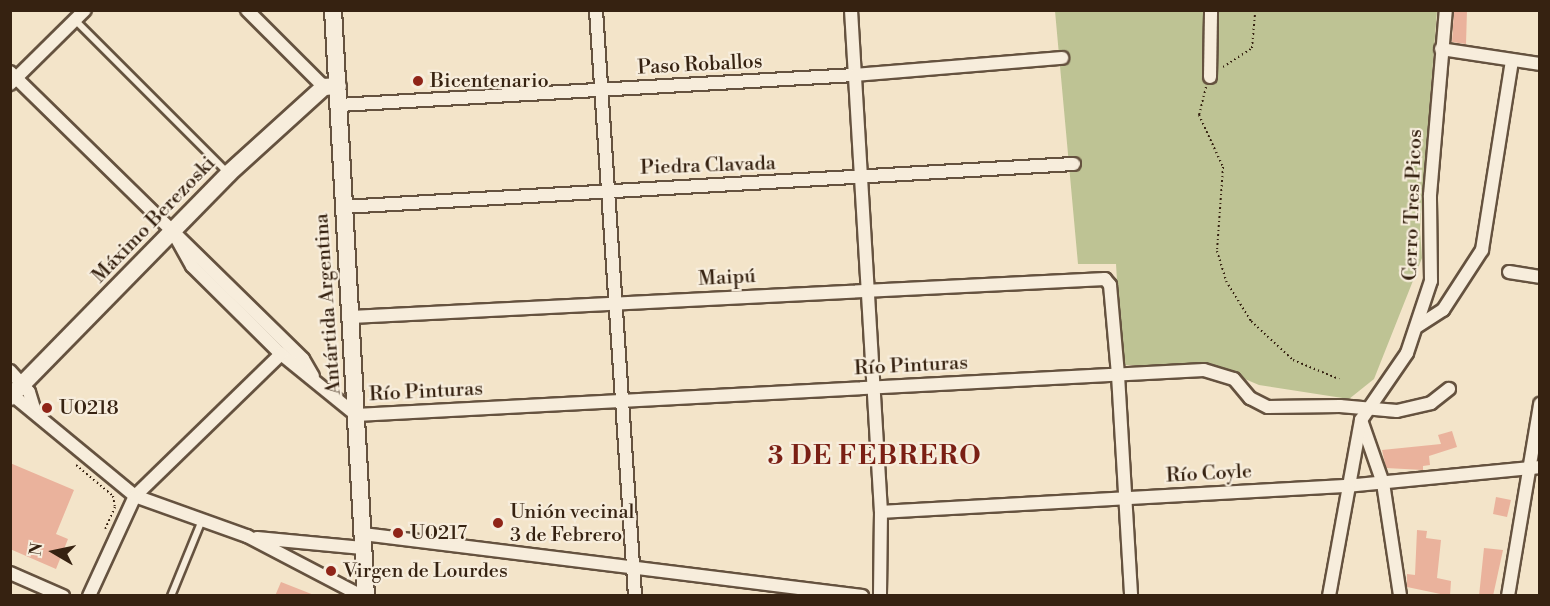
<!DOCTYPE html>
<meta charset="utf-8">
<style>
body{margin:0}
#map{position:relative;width:1550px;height:606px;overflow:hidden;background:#f3e4c9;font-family:"Libre Bodoni",serif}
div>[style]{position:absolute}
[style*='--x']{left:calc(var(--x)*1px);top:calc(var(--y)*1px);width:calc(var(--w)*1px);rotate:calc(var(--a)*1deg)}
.green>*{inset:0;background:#bec394}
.building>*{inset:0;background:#eab29c}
.path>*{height:2px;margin-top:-1px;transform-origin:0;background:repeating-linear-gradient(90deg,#362211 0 1.5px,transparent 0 4.5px)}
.roads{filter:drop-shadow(2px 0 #65523f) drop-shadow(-2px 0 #65523f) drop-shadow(0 2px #65523f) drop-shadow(0 -2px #65523f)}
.lane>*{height:6px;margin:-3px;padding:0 3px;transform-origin:3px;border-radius:3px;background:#f7eddc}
.street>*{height:12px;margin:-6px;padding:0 6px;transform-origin:6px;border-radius:6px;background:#f7eddc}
.secondary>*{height:16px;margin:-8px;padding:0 8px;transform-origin:8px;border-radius:8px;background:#f7eddc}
.dots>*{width:16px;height:16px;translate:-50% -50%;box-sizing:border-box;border:3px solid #f7eddc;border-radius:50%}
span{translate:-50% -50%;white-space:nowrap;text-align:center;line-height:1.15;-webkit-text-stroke:4.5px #f7eddc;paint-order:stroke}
.street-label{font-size:20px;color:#362211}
.poi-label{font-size:20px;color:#362211}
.left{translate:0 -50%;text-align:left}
.district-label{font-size:26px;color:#7a1f14;font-weight:700;letter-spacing:1.5px}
.frame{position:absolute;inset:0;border:12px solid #362211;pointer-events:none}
.north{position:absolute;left:24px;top:522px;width:60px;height:60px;-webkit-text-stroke:4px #f7eddc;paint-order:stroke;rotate:279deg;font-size:16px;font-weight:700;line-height:24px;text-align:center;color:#362211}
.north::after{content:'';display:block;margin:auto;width:21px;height:27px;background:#362211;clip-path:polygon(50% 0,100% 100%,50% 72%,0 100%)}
</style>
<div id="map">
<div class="green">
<i style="clip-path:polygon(1055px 11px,1437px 11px,1420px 229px,1422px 258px,1374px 379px,1349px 399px,1259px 385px,1214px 366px,1122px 365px,1116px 264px,1078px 264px)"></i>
</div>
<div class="building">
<i style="clip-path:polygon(1454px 10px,1467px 10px,1466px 44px,1452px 42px)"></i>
<i style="clip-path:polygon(1452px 431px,1457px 447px,1429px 456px,1430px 465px,1423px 466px,1423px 470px,1386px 468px,1382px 450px,1441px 444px,1438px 435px)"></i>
<i style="clip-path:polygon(10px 463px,74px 490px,56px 534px,68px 539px,56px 569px,10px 549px)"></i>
<i style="clip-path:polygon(1496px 497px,1511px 500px,1507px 517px,1493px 514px)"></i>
<i style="clip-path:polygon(1417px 530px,1427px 531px,1426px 538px,1441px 540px,1437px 578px,1451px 581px,1450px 596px,1407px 587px,1407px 574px,1415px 575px)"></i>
<i style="clip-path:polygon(1484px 548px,1503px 550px,1493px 596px,1479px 596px)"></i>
<i style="clip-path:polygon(281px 582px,314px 595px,275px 596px)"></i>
</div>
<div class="path">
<i style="--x:1223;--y:67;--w:35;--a:-33"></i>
<i style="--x:1252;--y:48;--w:38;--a:-85"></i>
<i style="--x:1206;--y:87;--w:29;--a:104"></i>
<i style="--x:1199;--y:115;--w:57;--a:65.2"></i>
<i style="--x:1223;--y:167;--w:84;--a:94.1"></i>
<i style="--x:1217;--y:251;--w:31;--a:73"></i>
<i style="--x:1226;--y:281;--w:47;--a:58"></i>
<i style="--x:1251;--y:321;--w:57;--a:42.9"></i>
<i style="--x:1293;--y:360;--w:50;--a:22.4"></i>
<i style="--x:76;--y:465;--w:48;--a:40"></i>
<i style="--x:113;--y:496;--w:11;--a:80"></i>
<i style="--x:115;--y:507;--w:24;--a:114"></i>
</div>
<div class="roads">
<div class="lane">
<i style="--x:75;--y:20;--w:216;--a:45"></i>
<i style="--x:171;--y:596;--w:82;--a:-67.8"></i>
</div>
<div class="street">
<i style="--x:247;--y:10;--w:109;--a:45"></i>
<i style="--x:596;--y:10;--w:587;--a:86.19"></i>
<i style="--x:851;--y:10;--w:503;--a:86.58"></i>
<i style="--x:881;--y:512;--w:84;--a:90.7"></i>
<i style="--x:1441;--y:49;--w:100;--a:8.6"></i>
<i style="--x:10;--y:72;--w:410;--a:44.4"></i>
<i style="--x:303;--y:359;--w:20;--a:60"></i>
<i style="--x:1210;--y:77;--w:67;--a:-89.1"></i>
<i style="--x:10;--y:84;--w:105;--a:-44.6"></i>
<i style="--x:339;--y:105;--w:516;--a:-3.33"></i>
<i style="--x:854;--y:75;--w:209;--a:-4.7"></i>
<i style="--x:343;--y:207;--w:732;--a:-3.37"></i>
<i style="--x:177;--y:239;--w:31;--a:61"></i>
<i style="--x:192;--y:266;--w:125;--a:44.7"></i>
<i style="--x:281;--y:354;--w:97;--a:39.1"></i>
<i style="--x:356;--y:415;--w:849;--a:-3.04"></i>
<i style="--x:1204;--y:370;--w:31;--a:17"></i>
<i style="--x:1234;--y:379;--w:25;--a:50"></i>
<i style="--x:1250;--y:398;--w:20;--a:27"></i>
<i style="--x:1268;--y:407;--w:72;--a:-0.8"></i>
<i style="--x:1340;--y:406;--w:57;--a:5"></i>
<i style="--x:1397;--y:411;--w:35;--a:-13"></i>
<i style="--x:1431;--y:403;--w:23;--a:-38"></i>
<i style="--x:1509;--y:272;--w:31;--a:9"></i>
<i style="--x:351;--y:317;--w:755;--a:-2.89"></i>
<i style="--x:1105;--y:279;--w:8;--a:50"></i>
<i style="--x:1110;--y:285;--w:90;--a:84.9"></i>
<i style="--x:1118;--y:375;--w:221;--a:86.6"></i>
<i style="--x:1418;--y:326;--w:30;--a:-33"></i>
<i style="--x:1443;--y:310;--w:72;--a:-57"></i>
<i style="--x:1482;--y:250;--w:192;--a:-81"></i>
<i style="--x:10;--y:371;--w:28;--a:48"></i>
<i style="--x:29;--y:392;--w:17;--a:73"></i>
<i style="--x:10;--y:393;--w:162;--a:39.5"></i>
<i style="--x:135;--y:496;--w:119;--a:19.7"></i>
<i style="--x:247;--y:536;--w:130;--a:27.6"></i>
<i style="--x:1361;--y:420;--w:67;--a:70.8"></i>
<i style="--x:1383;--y:483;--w:114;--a:81.4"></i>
<i style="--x:881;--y:512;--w:467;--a:-3.2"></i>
<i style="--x:1347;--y:486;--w:194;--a:-5.6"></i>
<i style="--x:363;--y:534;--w:503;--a:7.08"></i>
<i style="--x:257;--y:538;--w:106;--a:5.4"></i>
<i style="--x:10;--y:573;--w:58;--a:23.5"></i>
<i style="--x:89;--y:596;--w:110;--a:-65.3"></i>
<i style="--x:135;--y:496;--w:204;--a:-44.2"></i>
<i style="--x:1329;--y:596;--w:179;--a:-79.7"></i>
<i style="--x:1361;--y:420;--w:81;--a:-55.5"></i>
<i style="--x:1407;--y:353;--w:76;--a:-71.6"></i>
<i style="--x:1431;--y:281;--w:86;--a:-90.7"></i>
<i style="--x:1430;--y:195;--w:186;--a:-85.1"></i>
<i style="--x:1508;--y:596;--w:195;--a:-80.5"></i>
</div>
<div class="secondary">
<i style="--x:333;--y:10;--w:587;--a:86.78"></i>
<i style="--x:10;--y:397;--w:312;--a:-45.6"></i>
<i style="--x:228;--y:174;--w:130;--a:-42.2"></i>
<i style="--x:324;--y:87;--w:14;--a:-4"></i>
</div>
</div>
<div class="dots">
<i style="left:418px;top:81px;background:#8f2418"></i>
<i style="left:47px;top:408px;background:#8f2418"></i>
<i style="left:498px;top:523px;background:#8f2418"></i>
<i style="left:398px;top:533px;background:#8f2418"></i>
<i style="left:331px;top:571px;background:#8f2418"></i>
</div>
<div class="street-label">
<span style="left:700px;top:65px;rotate:-3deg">Paso Roballos</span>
<span style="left:708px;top:166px;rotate:-2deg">Piedra Clavada</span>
<span style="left:1413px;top:205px;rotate:-88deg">Cerro Tres Picos</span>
<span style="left:154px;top:220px;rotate:-46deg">Máximo Berezoski</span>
<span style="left:727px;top:278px;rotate:-3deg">Maipú</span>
<span style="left:328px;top:304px;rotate:-94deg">Antártida Argentina</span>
<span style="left:911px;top:366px;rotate:-3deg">Río Pinturas</span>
<span style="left:426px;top:392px;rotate:-3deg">Río Pinturas</span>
<span style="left:1209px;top:474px;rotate:-3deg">Río Coyle</span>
</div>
<div class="poi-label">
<span class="left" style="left:430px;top:81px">Bicentenario</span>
<span class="left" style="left:59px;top:408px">U0218</span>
<span class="left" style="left:510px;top:524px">Unión vecinal<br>3 de Febrero</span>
<span class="left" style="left:410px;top:533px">U0217</span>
<span class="left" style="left:343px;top:571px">Virgen de Lourdes</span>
</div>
<div class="district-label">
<span style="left:875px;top:457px">3 DE FEBRERO</span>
</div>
<div class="frame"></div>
<div class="north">N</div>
</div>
